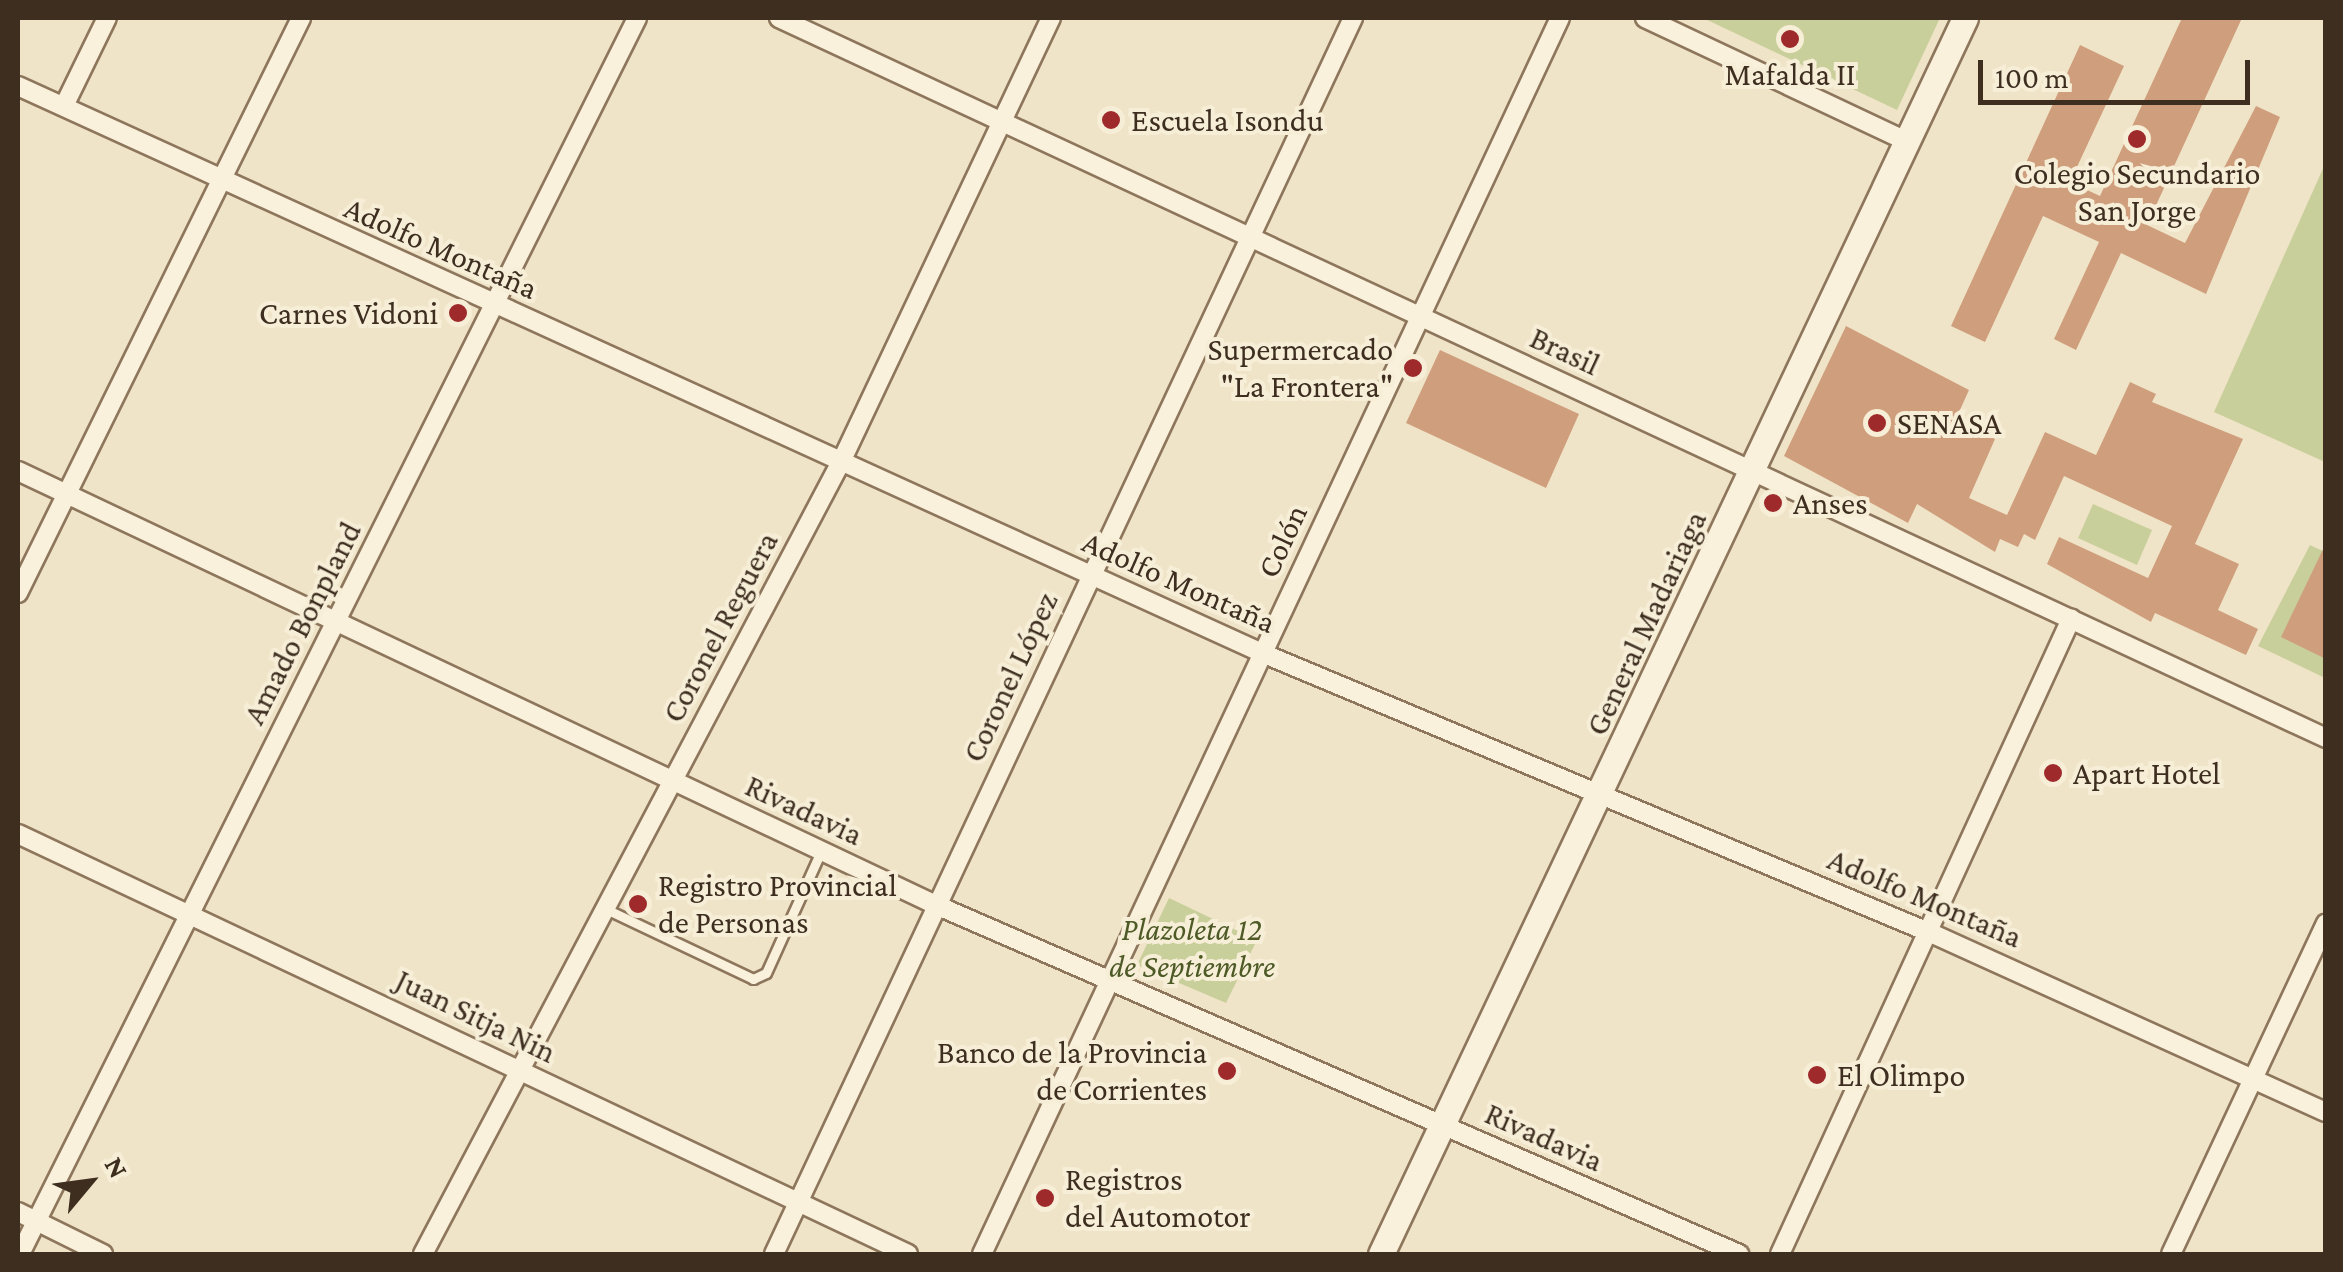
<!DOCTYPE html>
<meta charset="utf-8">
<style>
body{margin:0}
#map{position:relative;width:2343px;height:1272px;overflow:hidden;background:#f0e4c8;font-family:"Crimson Pro",serif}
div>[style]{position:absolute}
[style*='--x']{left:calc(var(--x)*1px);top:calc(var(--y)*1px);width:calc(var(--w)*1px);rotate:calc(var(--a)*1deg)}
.green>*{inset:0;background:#c9cf9b}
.building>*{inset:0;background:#cf9f7d}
.roads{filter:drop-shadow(2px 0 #8d765c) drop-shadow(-2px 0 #8d765c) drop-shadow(0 2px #8d765c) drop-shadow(0 -2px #8d765c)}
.lane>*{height:9px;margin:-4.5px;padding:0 4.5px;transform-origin:4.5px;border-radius:4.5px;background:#faf1dc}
.street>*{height:18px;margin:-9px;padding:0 9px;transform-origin:9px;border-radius:9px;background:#faf1dc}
.secondary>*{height:25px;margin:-12.5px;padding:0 12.5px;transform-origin:12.5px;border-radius:12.5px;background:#faf1dc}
.dots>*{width:28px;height:28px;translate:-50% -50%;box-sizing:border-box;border:5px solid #f7eed8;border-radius:50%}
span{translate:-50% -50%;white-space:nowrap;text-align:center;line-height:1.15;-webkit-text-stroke:8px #f7eed8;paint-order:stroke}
.poi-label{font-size:32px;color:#3d2e20}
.left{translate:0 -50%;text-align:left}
.right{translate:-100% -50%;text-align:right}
.street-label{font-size:32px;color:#3d2e20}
.park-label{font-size:32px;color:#4d5a26;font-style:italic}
.frame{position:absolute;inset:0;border:20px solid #3d2e20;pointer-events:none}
.north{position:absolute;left:40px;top:1132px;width:100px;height:100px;-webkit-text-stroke:8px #f7eed8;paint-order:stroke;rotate:61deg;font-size:28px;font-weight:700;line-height:40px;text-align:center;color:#3d2e20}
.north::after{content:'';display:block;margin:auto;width:35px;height:45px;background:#3d2e20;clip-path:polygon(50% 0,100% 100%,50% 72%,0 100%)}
.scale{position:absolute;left:1978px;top:60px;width:272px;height:45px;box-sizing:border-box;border:5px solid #3d2e20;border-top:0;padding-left:12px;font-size:30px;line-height:35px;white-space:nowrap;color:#3d2e20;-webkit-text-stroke:8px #f7eed8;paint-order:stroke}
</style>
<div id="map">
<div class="green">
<i style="clip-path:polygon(1703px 18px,1940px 18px,1897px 110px)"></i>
<i style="clip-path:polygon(2325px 164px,2325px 462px,2214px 412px)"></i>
<i style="clip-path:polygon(2093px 504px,2152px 530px,2137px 565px,2078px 538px)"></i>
<i style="clip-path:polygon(2310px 545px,2325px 552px,2325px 678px,2258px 646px)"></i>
<i style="clip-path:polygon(1169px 898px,1257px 940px,1226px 1003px,1137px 965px)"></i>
</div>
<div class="building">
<i style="clip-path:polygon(2182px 18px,2242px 18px,2147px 225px,2185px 243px,2256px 106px,2280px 117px,2206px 294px,2121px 253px,2076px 350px,2054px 339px,2099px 242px,2043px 216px,1985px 342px,1951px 326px,2080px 45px,2124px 66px,2070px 182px,2100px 196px)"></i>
<i style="clip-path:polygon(1846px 326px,1969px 390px,1955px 421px,1995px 439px,1969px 498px,2007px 515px,2045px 432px,2096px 455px,2130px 382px,2156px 394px,2152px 402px,2243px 439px,2195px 544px,2239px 564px,2218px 610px,2258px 629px,2246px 655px,2155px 613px,2151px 622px,2047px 564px,2059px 537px,2148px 578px,2172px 526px,2064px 476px,2035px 540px,2024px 534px,2018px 547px,2000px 539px,1995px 552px,1917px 504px,1908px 523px,1784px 456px)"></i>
<i style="clip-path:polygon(1440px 350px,1579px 414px,1546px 488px,1406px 423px)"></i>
<i style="clip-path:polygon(2326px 543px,2326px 659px,2281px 637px)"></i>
</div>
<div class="roads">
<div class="lane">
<i style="--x:608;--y:910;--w:161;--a:25.4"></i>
<i style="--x:753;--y:979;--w:14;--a:-25"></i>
<i style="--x:766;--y:973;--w:134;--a:-65.7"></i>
</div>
<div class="street">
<i style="--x:779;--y:18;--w:1706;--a:24.96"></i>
<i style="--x:1645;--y:18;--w:286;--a:25.2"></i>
<i style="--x:18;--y:86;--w:1367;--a:24.5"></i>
<i style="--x:1262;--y:653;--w:727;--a:22.72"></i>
<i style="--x:1933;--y:934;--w:431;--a:24.4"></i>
<i style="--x:64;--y:106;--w:98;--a:-64"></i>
<i style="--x:18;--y:471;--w:1015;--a:25.3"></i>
<i style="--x:936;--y:905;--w:876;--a:23.49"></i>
<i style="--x:18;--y:593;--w:641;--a:-63.79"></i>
<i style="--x:18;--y:834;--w:984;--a:25.26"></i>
<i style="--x:18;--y:1212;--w:95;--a:26.3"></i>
<i style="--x:20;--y:1254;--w:1381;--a:-63.47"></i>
<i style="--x:423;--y:1254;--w:896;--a:-62.18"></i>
<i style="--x:841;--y:462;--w:491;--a:-64.7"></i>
<i style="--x:774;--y:1254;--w:1365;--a:-64.9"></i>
<i style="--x:982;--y:1254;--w:1364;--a:-64.94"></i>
<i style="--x:1780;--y:1254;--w:699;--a:-65.38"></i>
<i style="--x:2171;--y:1254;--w:365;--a:-64.9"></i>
</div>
<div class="secondary">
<i style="--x:1381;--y:1254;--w:1367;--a:-64.71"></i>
</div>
</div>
<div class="dots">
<i style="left:1790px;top:39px;background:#9e2a2b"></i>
<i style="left:1111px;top:120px;background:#9e2a2b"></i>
<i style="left:2137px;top:139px;background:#9e2a2b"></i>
<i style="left:458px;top:313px;background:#9e2a2b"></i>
<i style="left:1413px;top:368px;background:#9e2a2b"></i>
<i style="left:1877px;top:423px;background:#9e2a2b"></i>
<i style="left:1773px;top:503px;background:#9e2a2b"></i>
<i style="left:2053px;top:773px;background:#9e2a2b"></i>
<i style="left:638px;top:904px;background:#9e2a2b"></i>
<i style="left:1227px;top:1071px;background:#9e2a2b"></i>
<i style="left:1817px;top:1075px;background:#9e2a2b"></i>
<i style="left:1045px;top:1198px;background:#9e2a2b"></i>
</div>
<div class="poi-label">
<span style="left:1790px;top:74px">Mafalda II</span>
<span class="left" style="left:1131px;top:120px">Escuela Isondu</span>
<span style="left:2137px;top:192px">Colegio Secundario<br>San Jorge</span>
<span class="right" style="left:438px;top:313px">Carnes Vidoni</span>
<span class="right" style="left:1393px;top:368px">Supermercado<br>"La Frontera"</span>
<span class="left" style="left:1897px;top:423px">SENASA</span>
<span class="left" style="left:1793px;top:503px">Anses</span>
<span class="left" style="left:2073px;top:773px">Apart Hotel</span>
<span class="left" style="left:658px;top:904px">Registro Provincial<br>de Personas</span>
<span class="right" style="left:1207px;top:1071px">Banco de la Provincia<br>de Corrientes</span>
<span class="left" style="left:1837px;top:1075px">El Olimpo</span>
<span class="left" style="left:1065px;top:1198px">Registros<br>del Automotor</span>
</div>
<div class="street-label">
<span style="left:441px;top:248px;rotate:24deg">Adolfo Montaña</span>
<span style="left:1565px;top:351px;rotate:25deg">Brasil</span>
<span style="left:1282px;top:541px;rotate:-65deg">Colón</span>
<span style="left:1179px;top:582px;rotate:24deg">Adolfo Montaña</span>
<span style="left:302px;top:623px;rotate:-63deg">Amado Bonpland</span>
<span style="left:1646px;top:623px;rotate:-65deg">General Madariaga</span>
<span style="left:720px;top:627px;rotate:-62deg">Coronel Reguera</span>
<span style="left:1010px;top:677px;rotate:-65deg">Coronel López</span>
<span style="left:804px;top:810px;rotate:25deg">Rivadavia</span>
<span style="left:1925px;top:898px;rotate:23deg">Adolfo Montaña</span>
<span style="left:476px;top:1016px;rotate:26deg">Juan Sitja Nin</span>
<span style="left:1544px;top:1137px;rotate:24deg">Rivadavia</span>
</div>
<div class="park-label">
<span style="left:1192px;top:948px">Plazoleta 12<br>de Septiembre</span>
</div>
<div class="frame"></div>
<div class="north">N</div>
<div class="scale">100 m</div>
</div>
